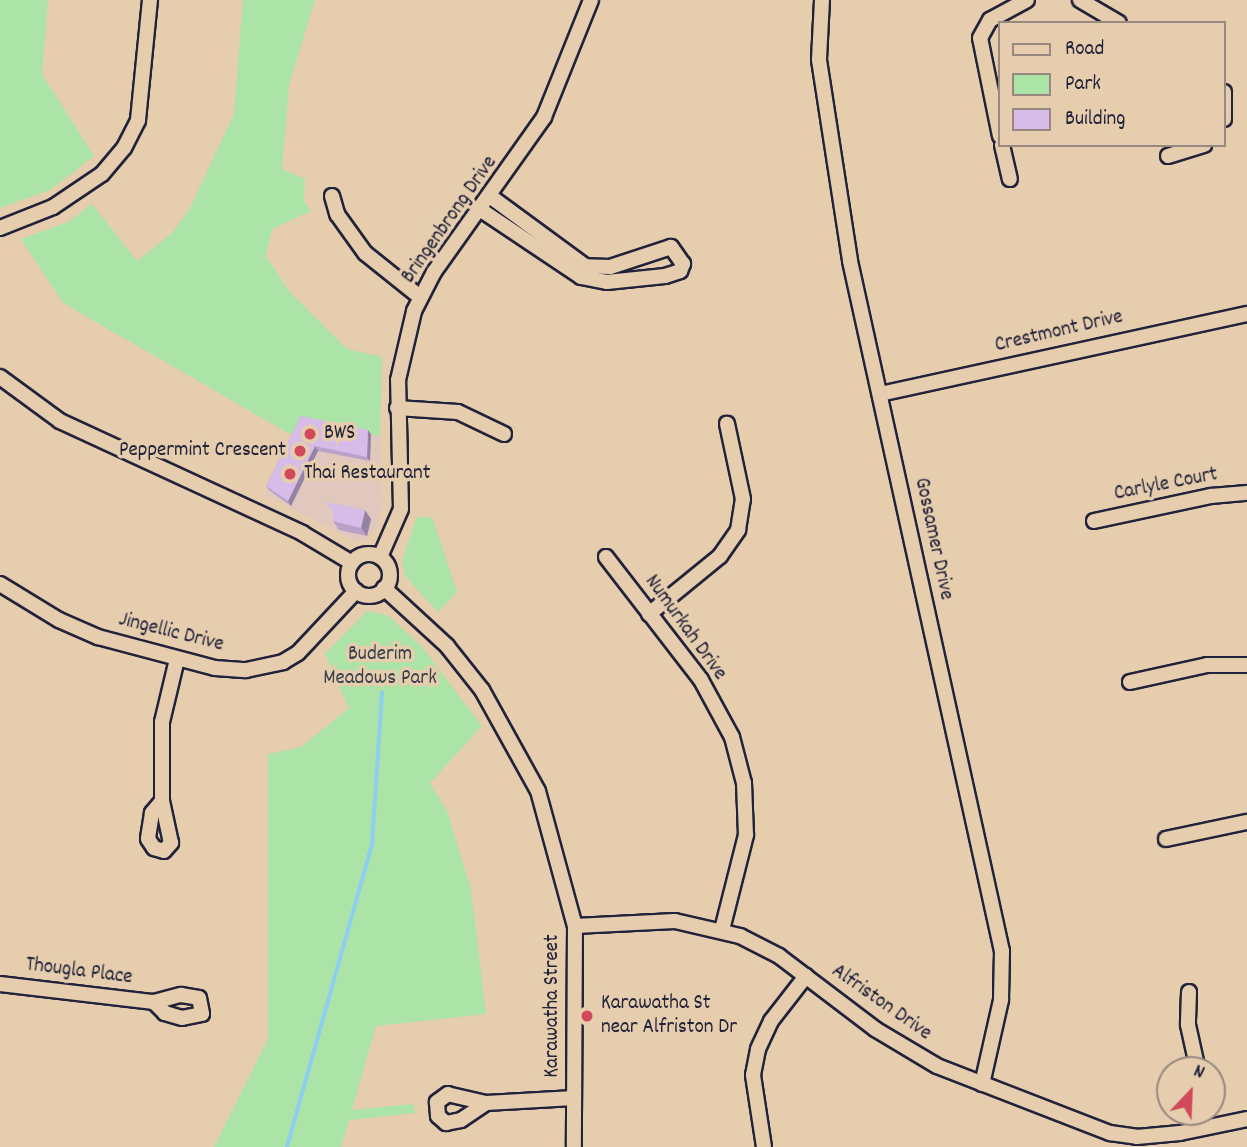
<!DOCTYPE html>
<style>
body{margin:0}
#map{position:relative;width:1247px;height:1147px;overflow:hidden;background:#e5cdad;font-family:Dekko,sans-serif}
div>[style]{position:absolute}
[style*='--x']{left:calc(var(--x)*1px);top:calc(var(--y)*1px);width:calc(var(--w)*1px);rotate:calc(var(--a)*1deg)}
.built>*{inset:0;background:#e1c8bf}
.green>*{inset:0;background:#ace4a7}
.stream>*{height:3.5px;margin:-1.75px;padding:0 1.75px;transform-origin:1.75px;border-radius:1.75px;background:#8eceef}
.roads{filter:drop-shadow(2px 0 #22223b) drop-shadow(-2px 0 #22223b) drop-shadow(0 2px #22223b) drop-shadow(0 -2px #22223b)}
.minor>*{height:14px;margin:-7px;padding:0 7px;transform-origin:7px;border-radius:7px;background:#e5cdad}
.minor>.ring{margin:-7px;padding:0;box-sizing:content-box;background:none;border:14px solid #e5cdad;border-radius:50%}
.wall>*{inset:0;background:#b9a1c8}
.shaded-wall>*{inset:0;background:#9683a3}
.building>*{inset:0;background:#d7bbe9}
.dots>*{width:19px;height:19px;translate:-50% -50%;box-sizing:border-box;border:4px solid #e5cdad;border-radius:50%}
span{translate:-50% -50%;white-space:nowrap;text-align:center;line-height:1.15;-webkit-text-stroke:7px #e5cdad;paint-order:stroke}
.street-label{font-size:21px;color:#22223b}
.poi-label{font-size:21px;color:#22223b}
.left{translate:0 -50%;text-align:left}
.right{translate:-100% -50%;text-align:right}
.park-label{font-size:21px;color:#373f4b}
.legend{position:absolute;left:998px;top:21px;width:228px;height:126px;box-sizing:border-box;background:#e5cdad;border:2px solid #97897f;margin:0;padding:9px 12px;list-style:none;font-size:21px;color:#22223b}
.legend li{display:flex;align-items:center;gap:14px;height:35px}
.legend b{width:35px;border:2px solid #97897f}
.north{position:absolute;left:1156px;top:1056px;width:70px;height:70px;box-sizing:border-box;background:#e5cdad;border:2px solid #97897f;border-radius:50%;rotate:23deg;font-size:19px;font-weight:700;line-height:28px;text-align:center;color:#22223b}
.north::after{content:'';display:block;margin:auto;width:24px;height:32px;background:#d1495b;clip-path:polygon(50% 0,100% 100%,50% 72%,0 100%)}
</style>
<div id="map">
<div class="built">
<i style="clip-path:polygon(303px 420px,380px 436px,383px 502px,376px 527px,366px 539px,356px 541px,265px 495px)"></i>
</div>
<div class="green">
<i style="clip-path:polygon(0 0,48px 0,42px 74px,94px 156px,50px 190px,0 208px)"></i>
<i style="clip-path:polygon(243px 0,315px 0,289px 85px,282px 169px,305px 179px,304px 202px,311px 211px,272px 229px,266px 256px,288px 290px,347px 349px,382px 357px,380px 436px,303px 420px,295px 437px,63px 303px,21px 239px,68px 222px,92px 204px,137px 261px,172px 233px,189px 210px,234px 114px)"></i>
<i style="clip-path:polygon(417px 517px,432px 517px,457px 592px,438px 612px,405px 576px,402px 560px)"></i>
<i style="clip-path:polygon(367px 611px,389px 616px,423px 648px,482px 726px,430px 783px,447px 811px,471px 889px,486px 1014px,376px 1026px,352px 1110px,413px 1104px,415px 1113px,349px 1120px,341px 1147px,214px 1147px,268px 1039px,268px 754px,301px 747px,349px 708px,325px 654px)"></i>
</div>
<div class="stream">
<i style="--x:287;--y:1147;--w:315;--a:-74.3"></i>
<i style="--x:372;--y:844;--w:151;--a:-86.2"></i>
</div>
<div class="roads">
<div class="minor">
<i style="--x:822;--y:0;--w:60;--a:92.9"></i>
<i style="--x:819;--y:60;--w:203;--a:81.2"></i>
<i style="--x:850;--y:261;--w:707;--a:77.58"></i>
<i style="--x:1002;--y:951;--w:49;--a:91.2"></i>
<i style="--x:1001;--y:1000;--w:86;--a:102.7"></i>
<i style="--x:1080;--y:0;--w:45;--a:30.5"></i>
<i style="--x:1224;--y:92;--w:27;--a:90"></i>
<i style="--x:1000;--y:136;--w:100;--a:-101.5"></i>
<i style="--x:980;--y:38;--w:21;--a:-61"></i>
<i style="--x:990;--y:20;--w:42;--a:-28.4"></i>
<i style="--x:1002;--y:145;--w:35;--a:77"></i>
<i style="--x:1168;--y:156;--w:38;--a:-17"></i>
<i style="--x:332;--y:196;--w:19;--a:74"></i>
<i style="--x:337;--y:214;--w:48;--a:54.3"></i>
<i style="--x:365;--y:253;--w:70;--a:38.7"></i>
<i style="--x:481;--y:210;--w:120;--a:33.8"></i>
<i style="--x:581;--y:277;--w:26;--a:11"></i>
<i style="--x:607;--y:282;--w:58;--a:-5.9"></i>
<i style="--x:665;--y:276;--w:16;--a:-18"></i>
<i style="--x:680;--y:271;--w:8;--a:-67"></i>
<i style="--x:683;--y:264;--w:21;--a:-125"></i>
<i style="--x:671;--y:247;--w:64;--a:161.8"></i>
<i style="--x:610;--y:267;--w:25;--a:-178"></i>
<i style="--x:585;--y:266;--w:117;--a:-143.7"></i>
<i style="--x:0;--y:228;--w:57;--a:-21.6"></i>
<i style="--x:53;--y:207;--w:59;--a:-34"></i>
<i style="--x:102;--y:174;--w:34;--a:-50"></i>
<i style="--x:124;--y:148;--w:31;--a:-63"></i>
<i style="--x:138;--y:120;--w:121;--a:-84.3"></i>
<i style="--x:0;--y:377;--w:74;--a:36.3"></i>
<i style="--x:60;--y:421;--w:267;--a:24.8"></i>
<i style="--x:302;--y:533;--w:58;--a:31"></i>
<i style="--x:880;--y:394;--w:376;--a:-12.3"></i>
<i style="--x:397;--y:408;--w:61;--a:3.8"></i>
<i style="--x:458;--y:412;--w:51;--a:25.6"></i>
<i style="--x:1094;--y:521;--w:120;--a:-12.1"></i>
<i style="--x:1211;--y:496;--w:36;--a:-5"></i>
<i class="ring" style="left:348px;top:554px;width:28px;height:28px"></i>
<i style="--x:380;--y:557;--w:52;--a:-66.4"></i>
<i style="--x:401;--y:509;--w:129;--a:-91.3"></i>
<i style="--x:398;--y:380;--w:71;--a:-76.9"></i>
<i style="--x:414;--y:311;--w:44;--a:-62.9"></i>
<i style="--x:434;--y:272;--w:190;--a:-54.6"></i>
<i style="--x:544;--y:117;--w:126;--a:-68.1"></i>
<i style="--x:606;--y:557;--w:155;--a:52.3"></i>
<i style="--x:701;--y:680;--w:65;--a:61.5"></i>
<i style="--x:732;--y:737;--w:48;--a:75.4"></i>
<i style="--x:744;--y:783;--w:52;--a:87.8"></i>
<i style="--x:746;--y:835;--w:98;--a:104.2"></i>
<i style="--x:0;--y:584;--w:69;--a:31.4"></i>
<i style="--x:59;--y:620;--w:43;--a:23.6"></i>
<i style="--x:98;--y:637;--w:121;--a:14.8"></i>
<i style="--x:215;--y:668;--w:31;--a:4"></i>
<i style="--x:246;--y:670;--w:38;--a:-12"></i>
<i style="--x:283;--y:662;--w:17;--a:-31"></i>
<i style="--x:298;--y:653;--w:85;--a:-46.9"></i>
<i style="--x:384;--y:588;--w:86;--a:42.6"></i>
<i style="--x:447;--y:646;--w:56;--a:51.5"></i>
<i style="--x:482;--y:690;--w:115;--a:61"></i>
<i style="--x:538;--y:791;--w:140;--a:74.7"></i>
<i style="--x:575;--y:926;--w:221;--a:90.3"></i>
<i style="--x:649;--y:614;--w:92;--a:-39.2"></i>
<i style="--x:720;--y:556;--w:32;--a:-55"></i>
<i style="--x:738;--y:530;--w:31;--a:-81"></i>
<i style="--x:743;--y:499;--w:77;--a:-102"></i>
<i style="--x:1130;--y:682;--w:79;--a:-12.4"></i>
<i style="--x:1207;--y:665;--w:40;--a:0"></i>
<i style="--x:162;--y:801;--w:16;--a:130"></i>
<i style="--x:152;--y:813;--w:26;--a:99"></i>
<i style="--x:148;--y:839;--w:11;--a:56"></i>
<i style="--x:154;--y:848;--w:10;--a:17"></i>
<i style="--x:164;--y:851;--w:11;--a:-49"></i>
<i style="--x:171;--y:843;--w:43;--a:-102.1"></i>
<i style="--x:162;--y:801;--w:79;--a:-90"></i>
<i style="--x:162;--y:722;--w:65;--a:-76.6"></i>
<i style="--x:1166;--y:839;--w:83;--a:-11.9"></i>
<i style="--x:575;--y:926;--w:100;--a:-2.9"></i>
<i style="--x:675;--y:921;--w:67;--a:13"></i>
<i style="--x:740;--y:936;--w:44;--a:27.1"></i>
<i style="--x:779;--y:956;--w:121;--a:37.2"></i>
<i style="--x:875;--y:1029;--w:72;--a:30.8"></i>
<i style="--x:937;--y:1066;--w:186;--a:21.2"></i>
<i style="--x:1110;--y:1133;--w:27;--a:8"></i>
<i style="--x:1137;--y:1137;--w:43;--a:-5.3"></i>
<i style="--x:1180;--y:1133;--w:68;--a:-11.8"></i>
<i style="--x:0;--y:984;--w:155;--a:6.7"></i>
<i style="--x:154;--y:1002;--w:28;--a:-15"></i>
<i style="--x:181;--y:995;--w:18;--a:9"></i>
<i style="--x:199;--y:998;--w:16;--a:79"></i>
<i style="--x:202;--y:1014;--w:20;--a:169"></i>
<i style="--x:182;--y:1018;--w:18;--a:-164"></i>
<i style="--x:165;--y:1013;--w:16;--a:-135"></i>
<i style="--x:1189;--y:992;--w:33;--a:92"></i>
<i style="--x:1188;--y:1025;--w:46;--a:77.5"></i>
<i style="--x:486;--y:1103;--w:39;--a:-167"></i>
<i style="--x:448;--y:1094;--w:14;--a:144"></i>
<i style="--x:437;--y:1102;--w:14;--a:86"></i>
<i style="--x:438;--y:1116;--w:11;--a:41"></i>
<i style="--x:446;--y:1123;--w:15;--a:-11"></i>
<i style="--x:461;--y:1120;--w:30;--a:-34"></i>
<i style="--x:486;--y:1103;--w:88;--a:-3.3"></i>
<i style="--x:764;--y:1147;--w:73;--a:-98.7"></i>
<i style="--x:753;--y:1075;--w:26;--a:-79"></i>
<i style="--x:758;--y:1049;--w:31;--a:-65"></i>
<i style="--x:771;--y:1021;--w:57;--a:-52.1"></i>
</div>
</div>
<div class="wall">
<i style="clip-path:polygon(301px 416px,371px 434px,370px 461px,318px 451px,291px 506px,269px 490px,266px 486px)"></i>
<i style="clip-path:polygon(334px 514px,371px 519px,367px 536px,339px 530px,333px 521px)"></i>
</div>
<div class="shaded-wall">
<i style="clip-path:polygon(368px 430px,371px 434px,370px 461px,367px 457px)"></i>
<i style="clip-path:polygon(315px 446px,318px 451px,291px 506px,288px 501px)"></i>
<i style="clip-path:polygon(365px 510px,371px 519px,367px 536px,361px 528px)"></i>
</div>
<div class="building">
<i style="clip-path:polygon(301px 416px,368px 430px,367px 457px,315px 446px,288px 501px,266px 486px)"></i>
<i style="clip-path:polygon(326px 502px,365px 510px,361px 528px,333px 521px,334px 513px)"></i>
</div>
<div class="dots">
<i style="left:310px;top:434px;background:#d1495b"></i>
<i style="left:300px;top:451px;background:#d1495b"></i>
<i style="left:290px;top:474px;background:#d1495b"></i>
<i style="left:587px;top:1016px;background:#d1495b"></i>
</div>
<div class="street-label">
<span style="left:450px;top:220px;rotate:-55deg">Bringenbrong Drive</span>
<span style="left:1059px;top:332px;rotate:-13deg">Crestmont Drive</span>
<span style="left:1166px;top:485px;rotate:-11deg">Carlyle Court</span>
<span style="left:933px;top:539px;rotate:78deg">Gossamer Drive</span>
<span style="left:685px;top:628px;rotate:54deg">Numurkah Drive</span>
<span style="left:171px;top:633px;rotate:14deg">Jingellic Drive</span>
<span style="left:79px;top:972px;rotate:7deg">Thougla Place</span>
<span style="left:881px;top:1003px;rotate:35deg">Alfriston Drive</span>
<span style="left:553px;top:1006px;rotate:-90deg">Karawatha Street</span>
</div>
<div class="poi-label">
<span class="left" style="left:324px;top:434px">BWS</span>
<span class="right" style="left:286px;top:451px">Peppermint Crescent</span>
<span class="left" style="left:304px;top:474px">Thai Restaurant</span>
<span class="left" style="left:601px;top:1016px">Karawatha St<br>near Alfriston Dr</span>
</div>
<div class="park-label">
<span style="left:380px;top:667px">Buderim<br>Meadows Park</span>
</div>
<ul class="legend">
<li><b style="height:9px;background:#e5cdad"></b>Road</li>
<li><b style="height:19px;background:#ace4a7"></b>Park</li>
<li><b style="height:19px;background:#d7bbe9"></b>Building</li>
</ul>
<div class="north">N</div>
</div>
